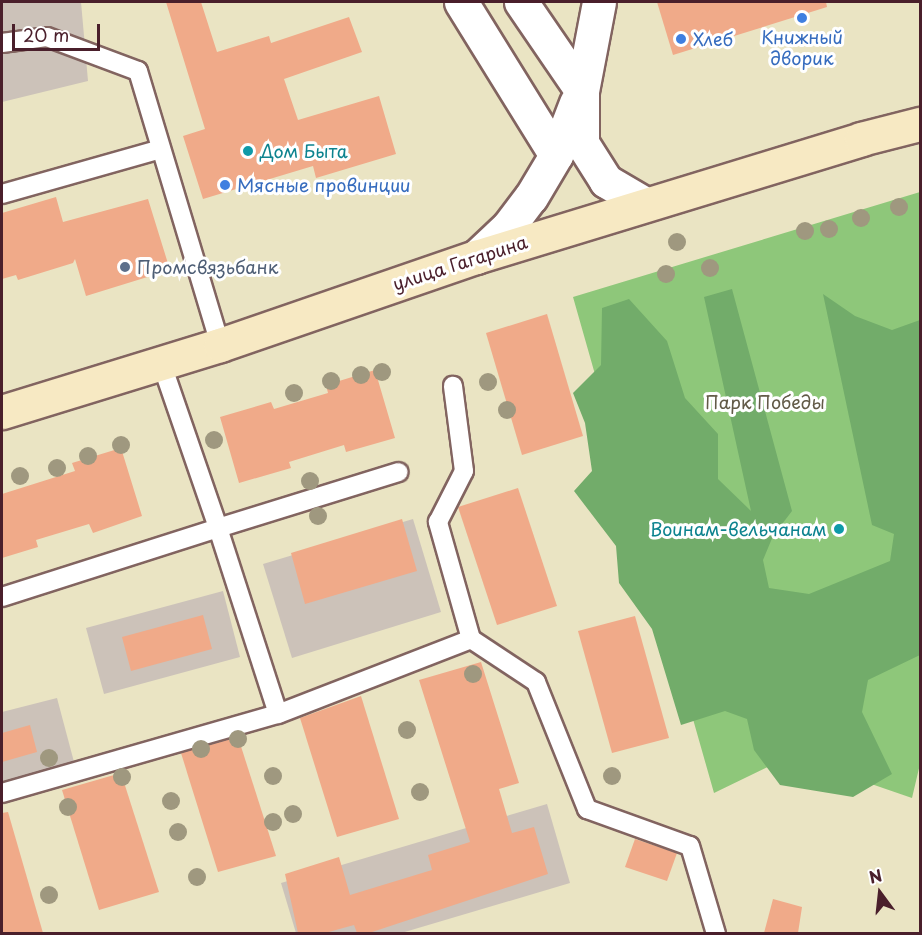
<!DOCTYPE html>
<meta charset="utf-8">
<style>
body{margin:0}
#map{position:relative;width:922px;height:935px;overflow:hidden;background:#eae4c3;font-family:"Playpen Sans",sans-serif}
div>[style]{position:absolute}
[style*='--x']{left:calc(var(--x)*1px);top:calc(var(--y)*1px);width:calc(var(--w)*1px);rotate:calc(var(--a)*1deg)}
.industrial>*{inset:0;background:#ccc2b9}
.green>*{inset:0;background:#8ec77a}
.forest>*{inset:0;background:#72ac6a}
.building>*{inset:0;background:#f0aa89}
.roads{filter:drop-shadow(2px 0 #826460) drop-shadow(-2px 0 #826460) drop-shadow(0 2px #826460) drop-shadow(0 -2px #826460)}
.service>*{height:18px;margin:-9px;padding:0 9px;transform-origin:9px;border-radius:9px;background:#fff}
.minor>*{height:33px;margin:-16.5px;padding:0 16.5px;transform-origin:16.5px;border-radius:16.5px;background:#fff}
.tertiary>*{height:33px;margin:-16.5px;padding:0 16.5px;transform-origin:16.5px;border-radius:16.5px;background:#fff}
.secondary>*{height:33px;margin:-16.5px;padding:0 16.5px;transform-origin:16.5px;border-radius:16.5px;background:#f7e9c3}
.trees>*{width:18px;height:18px;margin:-9px;border-radius:50%;background:#9f987f}
.dots>*{width:16px;height:16px;translate:-50% -50%;box-sizing:border-box;border:3px solid #fff;border-radius:50%}
span{translate:-50% -50%;white-space:nowrap;text-align:center;line-height:1.15;-webkit-text-stroke:6px #fff;paint-order:stroke}
.shop-label{font-size:18px;color:#366cbe}
.left{translate:0 -50%;text-align:left}
.culture-label{font-size:18px;color:#0d838f}
.right{translate:-100% -50%;text-align:right}
.street-label{font-size:18px;color:#4a1f2b}
.service-label{font-size:18px;color:#4e5e75}
.park-label{font-size:18px;color:#625a47}
.frame{position:absolute;inset:0;border:3px solid #4a1f2b;pointer-events:none}
.north{position:absolute;left:850px;top:863px;width:60px;height:60px;-webkit-text-stroke:4px #fff;paint-order:stroke;rotate:345deg;font-size:16px;font-weight:700;line-height:24px;text-align:center;color:#4a1f2b}
.north::after{content:'';display:block;margin:auto;width:21px;height:27px;background:#4a1f2b;clip-path:polygon(50% 0,100% 100%,50% 72%,0 100%)}
.scale{position:absolute;left:12px;top:24px;width:88px;height:27px;box-sizing:border-box;border:3px solid #4a1f2b;border-top:0;padding-left:8px;font-size:18px;line-height:21px;white-space:nowrap;color:#4a1f2b;-webkit-text-stroke:4px #fff;paint-order:stroke}
</style>
<div id="map">
<div class="industrial">
<i style="clip-path:polygon(2px 2px,81px 2px,88px 81px,2px 102px)"></i>
<i style="clip-path:polygon(413px 519px,441px 612px,292px 658px,263px 564px)"></i>
<i style="clip-path:polygon(223px 591px,240px 657px,104px 694px,86px 628px)"></i>
<i style="clip-path:polygon(57px 698px,74px 762px,2px 782px,2px 712px)"></i>
<i style="clip-path:polygon(547px 804px,570px 883px,398px 934px,296px 933px,281px 883px)"></i>
</div>
<div class="green">
<i style="clip-path:polygon(920px 192px,920px 764px,912px 798px,790px 756px,714px 793px,573px 297px)"></i>
</div>
<div class="forest">
<i style="clip-path:polygon(732px 289px,792px 511px,773px 536px,763px 560px,769px 588px,809px 594px,890px 561px,894px 534px,872px 525px,823px 294px,855px 316px,892px 330px,920px 320px,920px 655px,868px 680px,862px 712px,892px 774px,853px 797px,780px 785px,754px 750px,747px 719px,725px 711px,681px 725px,652px 629px,619px 583px,616px 546px,574px 491px,592px 471px,585px 423px,573px 393px,601px 365px,602px 308px,629px 299px,667px 341px,685px 398px,718px 434px,718px 479px,751px 511px,704px 297px)"></i>
</div>
<div class="building">
<i style="clip-path:polygon(166px 2px,201px 2px,217px 52px,269px 36px,271px 43px,349px 17px,362px 52px,284px 79px,298px 120px,379px 96px,396px 154px,316px 178px,313px 166px,203px 199px,183px 136px,205px 129px)"></i>
<i style="clip-path:polygon(657px 2px,826px 2px,827px 7px,673px 55px)"></i>
<i style="clip-path:polygon(56px 197px,63px 222px,148px 199px,170px 270px,86px 296px,75px 259px,73px 263px,18px 280px,16px 275px,2px 279px,2px 213px)"></i>
<i style="clip-path:polygon(547px 314px,583px 436px,522px 455px,486px 333px)"></i>
<i style="clip-path:polygon(375px 370px,395px 438px,346px 452px,344px 445px,289px 462px,291px 468px,239px 483px,220px 417px,271px 402px,274px 409px,328px 393px,326px 385px)"></i>
<i style="clip-path:polygon(121px 448px,142px 516px,93px 533px,89px 524px,36px 540px,38px 547px,2px 558px,2px 494px,75px 471px,72px 463px)"></i>
<i style="clip-path:polygon(518px 488px,557px 606px,497px 625px,458px 507px)"></i>
<i style="clip-path:polygon(402px 519px,417px 571px,305px 604px,291px 553px)"></i>
<i style="clip-path:polygon(203px 615px,212px 649px,131px 671px,122px 637px)"></i>
<i style="clip-path:polygon(635px 616px,669px 738px,612px 753px,578px 631px)"></i>
<i style="clip-path:polygon(481px 662px,519px 783px,499px 789px,512px 833px,534px 827px,548px 874px,369px 933px,357px 933px,354px 925px,325px 933px,298px 933px,285px 874px,339px 857px,350px 895px,432px 870px,428px 855px,470px 842px,419px 680px)"></i>
<i style="clip-path:polygon(361px 696px,399px 819px,337px 837px,300px 718px)"></i>
<i style="clip-path:polygon(30px 725px,37px 752px,2px 762px,2px 733px)"></i>
<i style="clip-path:polygon(238px 737px,276px 856px,218px 872px,181px 753px)"></i>
<i style="clip-path:polygon(121px 773px,159px 892px,99px 910px,62px 790px)"></i>
<i style="clip-path:polygon(8px 812px,43px 933px,2px 933px,2px 813px)"></i>
<i style="clip-path:polygon(635px 839px,677px 853px,667px 881px,625px 867px)"></i>
<i style="clip-path:polygon(773px 899px,802px 907px,798px 933px,764px 933px)"></i>
</div>
<div class="roads">
<div class="service">
<i style="--x:2;--y:43;--w:45;--a:-7.6"></i>
<i style="--x:47;--y:37;--w:97;--a:20.5"></i>
<i style="--x:138;--y:71;--w:286;--a:73.3"></i>
<i style="--x:2;--y:194;--w:165;--a:-15.8"></i>
<i style="--x:161;--y:362;--w:176;--a:71"></i>
<i style="--x:218;--y:528;--w:189;--a:-17.2"></i>
<i style="--x:2;--y:597;--w:227;--a:-17.7"></i>
<i style="--x:218;--y:528;--w:195;--a:72.1"></i>
<i style="--x:278;--y:714;--w:207;--a:-21.2"></i>
<i style="--x:471;--y:639;--w:122;--a:-105.8"></i>
<i style="--x:438;--y:522;--w:57;--a:-63"></i>
<i style="--x:464;--y:471;--w:86;--a:-97.4"></i>
<i style="--x:471;--y:639;--w:78;--a:33.5"></i>
<i style="--x:536;--y:682;--w:137;--a:68.1"></i>
<i style="--x:587;--y:809;--w:109;--a:19.8"></i>
<i style="--x:690;--y:846;--w:92;--a:73.5"></i>
<i style="--x:2;--y:793;--w:287;--a:-16"></i>
</div>
<div class="minor">
<i style="--x:461;--y:2;--w:180;--a:58.2"></i>
<i style="--x:521;--y:2;--w:108;--a:55.6"></i>
</div>
<div class="tertiary">
<i style="--x:599;--y:2;--w:91;--a:100.8"></i>
<i style="--x:582;--y:91;--w:52;--a:90"></i>
<i style="--x:582;--y:143;--w:45;--a:57.7"></i>
<i style="--x:606;--y:181;--w:45;--a:30.5"></i>
<i style="--x:476;--y:257;--w:44;--a:-43.2"></i>
<i style="--x:508;--y:227;--w:38;--a:-53"></i>
<i style="--x:531;--y:197;--w:49;--a:-59.2"></i>
<i style="--x:556;--y:155;--w:56;--a:-69"></i>
</div>
<div class="secondary">
<i style="--x:2;--y:412;--w:228;--a:-17.1"></i>
<i style="--x:220;--y:345;--w:271;--a:-19"></i>
<i style="--x:476;--y:257;--w:403;--a:-17"></i>
<i style="--x:861;--y:139;--w:61;--a:-14.3"></i>
</div>
</div>
<div class="trees">
<i style="left:899px;top:207px"></i>
<i style="left:861px;top:218px"></i>
<i style="left:829px;top:229px"></i>
<i style="left:805px;top:231px"></i>
<i style="left:677px;top:242px"></i>
<i style="left:710px;top:268px"></i>
<i style="left:666px;top:274px"></i>
<i style="left:382px;top:372px"></i>
<i style="left:361px;top:375px"></i>
<i style="left:331px;top:381px"></i>
<i style="left:488px;top:382px"></i>
<i style="left:294px;top:393px"></i>
<i style="left:507px;top:410px"></i>
<i style="left:214px;top:440px"></i>
<i style="left:121px;top:445px"></i>
<i style="left:88px;top:456px"></i>
<i style="left:57px;top:468px"></i>
<i style="left:20px;top:476px"></i>
<i style="left:310px;top:481px"></i>
<i style="left:318px;top:516px"></i>
<i style="left:473px;top:674px"></i>
<i style="left:407px;top:730px"></i>
<i style="left:238px;top:739px"></i>
<i style="left:201px;top:749px"></i>
<i style="left:49px;top:758px"></i>
<i style="left:273px;top:776px"></i>
<i style="left:612px;top:776px"></i>
<i style="left:122px;top:777px"></i>
<i style="left:420px;top:792px"></i>
<i style="left:171px;top:801px"></i>
<i style="left:68px;top:807px"></i>
<i style="left:293px;top:814px"></i>
<i style="left:273px;top:822px"></i>
<i style="left:178px;top:832px"></i>
<i style="left:197px;top:877px"></i>
<i style="left:49px;top:895px"></i>
</div>
<div class="dots">
<i style="left:802px;top:18px;background:#3f7fe0"></i>
<i style="left:681px;top:39px;background:#3f7fe0"></i>
<i style="left:248px;top:151px;background:#0f9aa8"></i>
<i style="left:225px;top:185px;background:#3f7fe0"></i>
<i style="left:125px;top:267px;background:#5c6f8a"></i>
<i style="left:839px;top:529px;background:#0f9aa8"></i>
</div>
<div class="shop-label">
<span style="left:802px;top:48px">Книжный<br>дворик</span>
<span class="left" style="left:693px;top:39px">Хлеб</span>
<span class="left" style="left:237px;top:185px">Мясные провинции</span>
</div>
<div class="culture-label">
<span class="left" style="left:260px;top:151px">Дом Быта</span>
<span class="right" style="left:827px;top:529px">Воинам-вельчанам</span>
</div>
<div class="street-label">
<span style="left:460px;top:263px;rotate:-18deg">улица Гагарина</span>
</div>
<div class="service-label">
<span class="left" style="left:137px;top:267px">Промсвязьбанк</span>
</div>
<div class="park-label">
<span style="left:765px;top:402px">Парк Победы</span>
</div>
<div class="frame"></div>
<div class="north">N</div>
<div class="scale">20 m</div>
</div>
